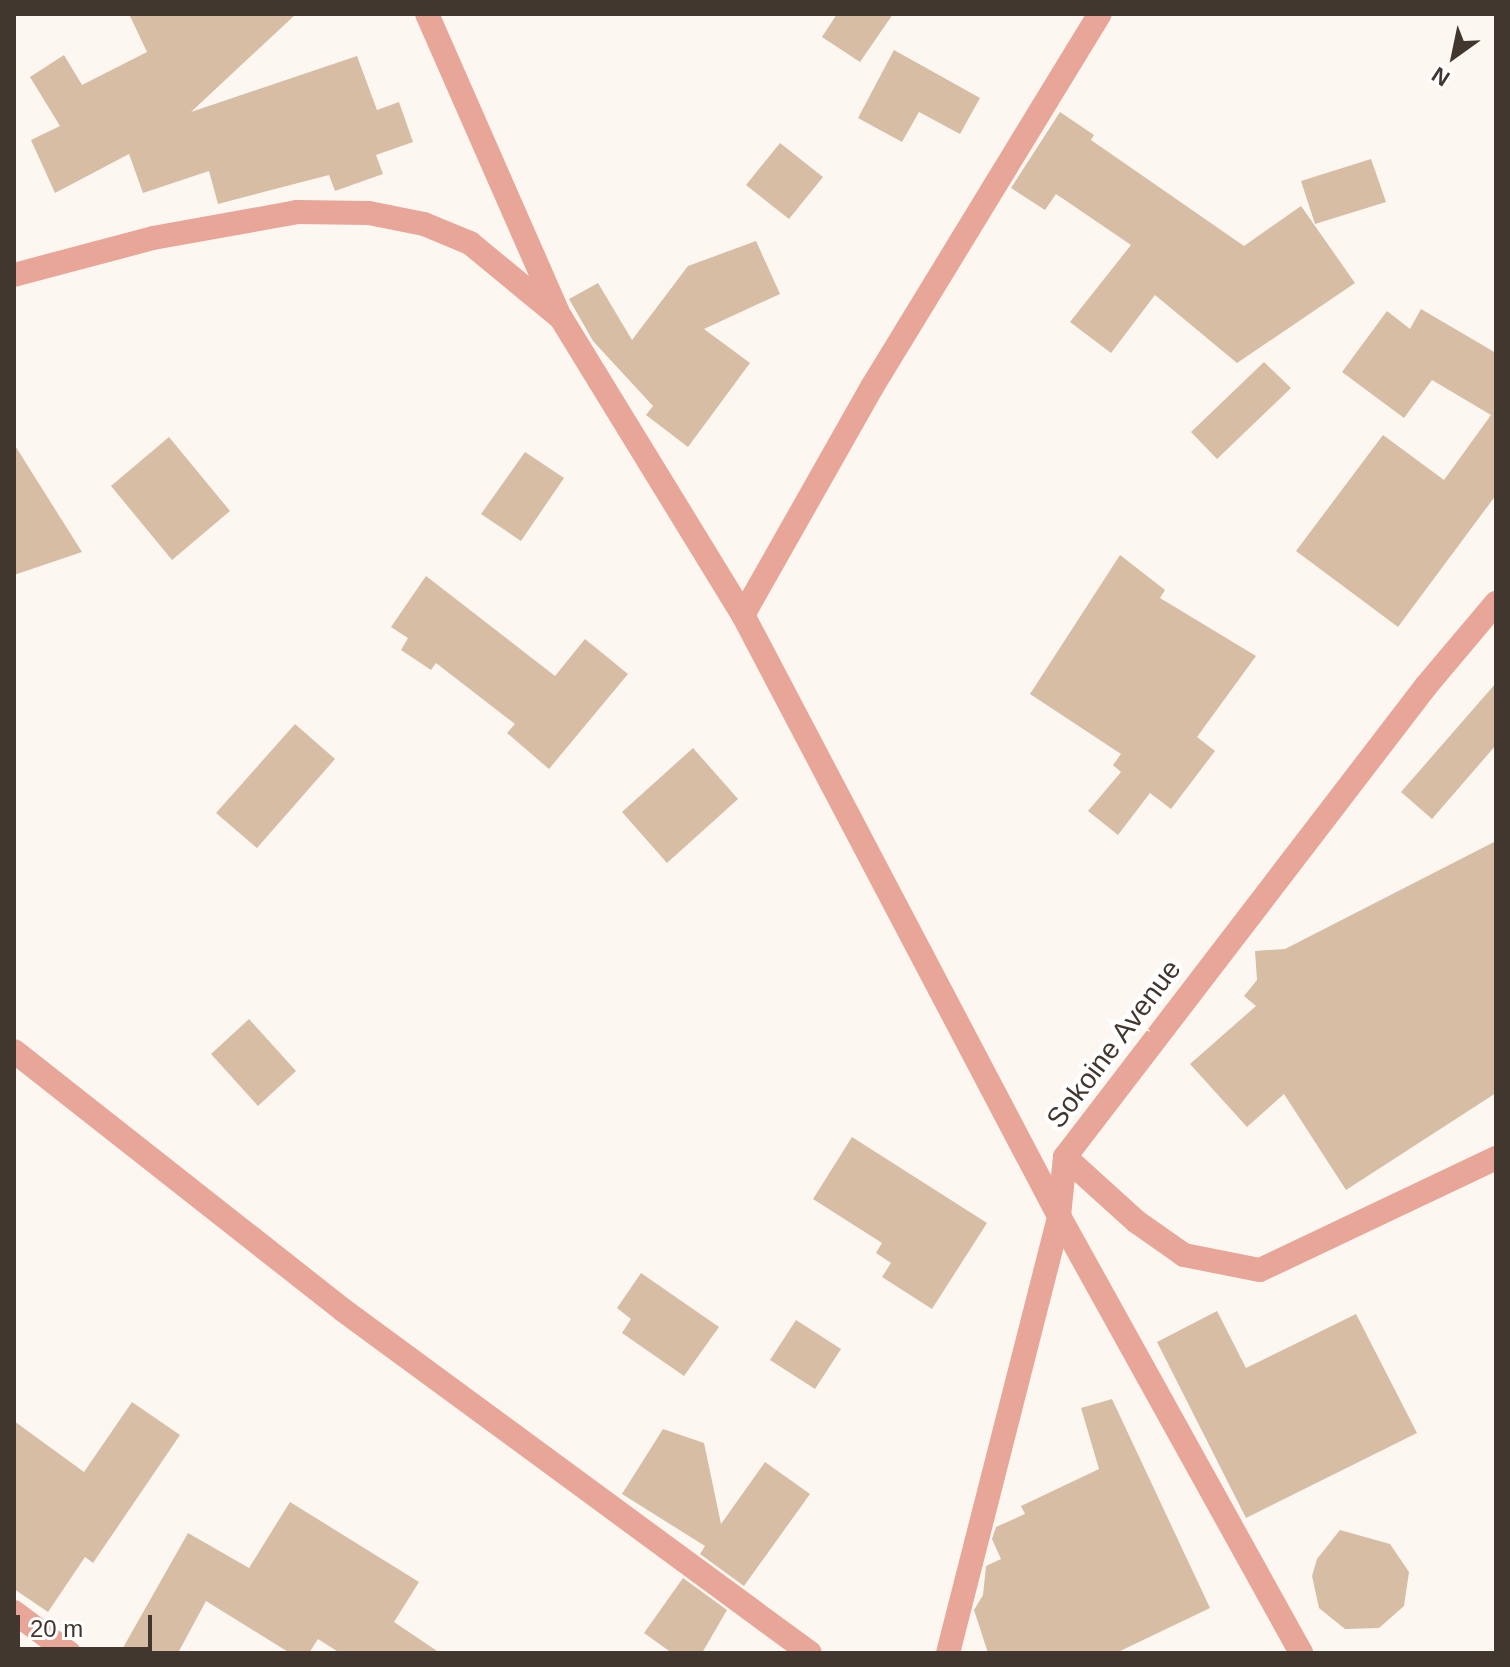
<!DOCTYPE html>
<style>
body{margin:0}
#map{position:relative;width:1510px;height:1667px;overflow:hidden;background:#fdf7f2;font-family:Helvetica,sans-serif}
div>[style]{position:absolute}
[style*='--x']{left:calc(var(--x)*1px);top:calc(var(--y)*1px);width:calc(var(--w)*1px);rotate:calc(var(--a)*1deg)}
.building>*{inset:0;background:#d7bda4}
.minor>*{height:24px;margin:-12px;padding:0 12px;transform-origin:12px;border-radius:12px;background:#e7a698}
span{translate:-50% -50%;white-space:nowrap;text-align:center;line-height:1.15;-webkit-text-stroke:8px #fff;paint-order:stroke}
.street-label{font-size:28px;color:#42372e}
.frame{position:absolute;inset:0;border:16px solid #42372e;pointer-events:none}
.north{position:absolute;left:1414px;top:16px;width:80px;height:80px;-webkit-text-stroke:6px #fff;paint-order:stroke;rotate:213deg;font-size:22px;font-weight:700;line-height:32px;text-align:center;color:#42372e}
.north::after{content:'';display:block;margin:auto;width:28px;height:36px;background:#42372e;clip-path:polygon(50% 0,100% 100%,50% 72%,0 100%)}
.scale{position:absolute;left:16px;top:1615px;width:136px;height:36px;box-sizing:border-box;border:4px solid #42372e;border-top:0;padding-left:10px;font-size:24px;line-height:28px;white-space:nowrap;color:#42372e;-webkit-text-stroke:6px #fff;paint-order:stroke}
</style>
<div id="map">
<div class="building">
<i style="clip-path:polygon(129px 14px,296px 14px,191px 112px,357px 56px,377px 110px,399px 102px,413px 142px,376px 155px,383px 174px,335px 191px,329px 175px,218px 204px,209px 171px,143px 193px,129px 154px,55px 193px,31px 140px,60px 126px,30px 77px,64px 55px,82px 85px,147px 52px)"></i>
<i style="clip-path:polygon(837px 14px,893px 14px,860px 62px,822px 37px)"></i>
<i style="clip-path:polygon(894px 50px,980px 98px,960px 134px,919px 112px,902px 142px,858px 118px)"></i>
<i style="clip-path:polygon(1060px 112px,1094px 135px,1091px 140px,1244px 246px,1301px 206px,1355px 283px,1237px 363px,1155px 295px,1111px 353px,1070px 322px,1131px 245px,1056px 194px,1045px 210px,1011px 188px)"></i>
<i style="clip-path:polygon(780px 143px,823px 177px,789px 219px,746px 185px)"></i>
<i style="clip-path:polygon(1371px 159px,1386px 202px,1315px 224px,1301px 181px)"></i>
<i style="clip-path:polygon(756px 241px,780px 294px,704px 329px,750px 363px,688px 447px,646px 415px,653px 406px,593px 341px,569px 299px,598px 283px,632px 340px,688px 266px)"></i>
<i style="clip-path:polygon(1421px 309px,1496px 353px,1496px 495px,1398px 627px,1296px 551px,1383px 435px,1444px 480px,1491px 415px,1432px 380px,1404px 418px,1342px 372px,1387px 311px,1410px 329px)"></i>
<i style="clip-path:polygon(1264px 362px,1291px 388px,1217px 459px,1191px 432px)"></i>
<i style="clip-path:polygon(169px 437px,230px 511px,172px 560px,111px 486px)"></i>
<i style="clip-path:polygon(14px 444px,82px 552px,14px 575px)"></i>
<i style="clip-path:polygon(525px 452px,564px 478px,521px 541px,481px 514px)"></i>
<i style="clip-path:polygon(1120px 555px,1165px 590px,1160px 598px,1256px 656px,1197px 737px,1215px 751px,1171px 809px,1150px 793px,1118px 835px,1088px 811px,1121px 772px,1113px 765px,1121px 754px,1030px 694px)"></i>
<i style="clip-path:polygon(426px 576px,555px 676px,585px 639px,628px 674px,549px 769px,507px 733px,515px 724px,436px 663px,431px 670px,401px 650px,408px 638px,391px 627px)"></i>
<i style="clip-path:polygon(1496px 683px,1496px 745px,1432px 819px,1401px 792px)"></i>
<i style="clip-path:polygon(295px 724px,335px 759px,257px 848px,216px 813px)"></i>
<i style="clip-path:polygon(693px 748px,738px 799px,667px 863px,622px 812px)"></i>
<i style="clip-path:polygon(1496px 841px,1496px 1093px,1346px 1190px,1284px 1094px,1247px 1127px,1190px 1064px,1256px 1006px,1244px 996px,1257px 980px,1255px 951px,1285px 949px)"></i>
<i style="clip-path:polygon(249px 1019px,296px 1071px,258px 1106px,211px 1054px)"></i>
<i style="clip-path:polygon(852px 1137px,987px 1223px,932px 1309px,882px 1277px,891px 1263px,876px 1253px,882px 1243px,813px 1199px)"></i>
<i style="clip-path:polygon(641px 1273px,719px 1327px,684px 1376px,622px 1333px,631px 1319px,617px 1308px)"></i>
<i style="clip-path:polygon(1217px 1311px,1246px 1368px,1356px 1314px,1417px 1433px,1246px 1518px,1157px 1342px)"></i>
<i style="clip-path:polygon(796px 1320px,841px 1349px,815px 1389px,770px 1360px)"></i>
<i style="clip-path:polygon(1112px 1399px,1210px 1608px,1116px 1653px,988px 1653px,974px 1610px,983px 1595px,986px 1566px,1001px 1559px,992px 1539px,996px 1527px,1025px 1514px,1021px 1506px,1099px 1469px,1081px 1408px)"></i>
<i style="clip-path:polygon(132px 1402px,180px 1435px,93px 1563px,85px 1557px,48px 1612px,14px 1589px,14px 1421px,84px 1472px)"></i>
<i style="clip-path:polygon(663px 1429px,704px 1443px,721px 1524px,765px 1462px,810px 1494px,744px 1586px,700px 1554px,705px 1546px,622px 1494px)"></i>
<i style="clip-path:polygon(290px 1502px,419px 1582px,394px 1622px,440px 1653px,340px 1653px,318px 1639px,309px 1653px,290px 1653px,206px 1601px,178px 1653px,120px 1653px,188px 1533px,249px 1568px)"></i>
<i style="clip-path:polygon(1340px 1530px,1390px 1544px,1409px 1572px,1404px 1606px,1379px 1628px,1345px 1629px,1319px 1608px,1312px 1576px,1317px 1559px)"></i>
<i style="clip-path:polygon(683px 1578px,727px 1610px,702px 1653px,672px 1653px,644px 1633px)"></i>
</div>
<div class="minor">
<i style="--x:427;--y:14;--w:326;--a:66.3"></i>
<i style="--x:14;--y:275;--w:144;--a:-14.9"></i>
<i style="--x:153;--y:238;--w:146;--a:-10.2"></i>
<i style="--x:297;--y:212;--w:72;--a:0.8"></i>
<i style="--x:369;--y:213;--w:56;--a:11.3"></i>
<i style="--x:424;--y:224;--w:50;--a:22.4"></i>
<i style="--x:470;--y:243;--w:118;--a:39.5"></i>
<i style="--x:561;--y:318;--w:348;--a:58.5"></i>
<i style="--x:743;--y:615;--w:679;--a:62.27"></i>
<i style="--x:1059;--y:1216;--w:500;--a:61"></i>
<i style="--x:743;--y:615;--w:262;--a:-60.5"></i>
<i style="--x:872;--y:387;--w:437;--a:-58.6"></i>
<i style="--x:14;--y:1051;--w:419;--a:38.2"></i>
<i style="--x:343;--y:1310;--w:579;--a:36.3"></i>
<i style="--x:1065;--y:1157;--w:97;--a:42.1"></i>
<i style="--x:1137;--y:1222;--w:57;--a:35.1"></i>
<i style="--x:1184;--y:1255;--w:77;--a:11.2"></i>
<i style="--x:1260;--y:1270;--w:261;--a:-25.4"></i>
<i style="--x:14;--y:1612;--w:69;--a:36.7"></i>
<i style="--x:948;--y:1653;--w:451;--a:-75.7"></i>
<i style="--x:1059;--y:1216;--w:59;--a:-84.2"></i>
<i style="--x:1065;--y:1157;--w:593;--a:-52.53"></i>
<i style="--x:1426;--y:686;--w:109;--a:-49.9"></i>
</div>
<div class="street-label">
<span style="left:1114px;top:1044px;rotate:-53deg">Sokoine Avenue</span>
</div>
<div class="frame"></div>
<div class="north">N</div>
<div class="scale">20 m</div>
</div>
